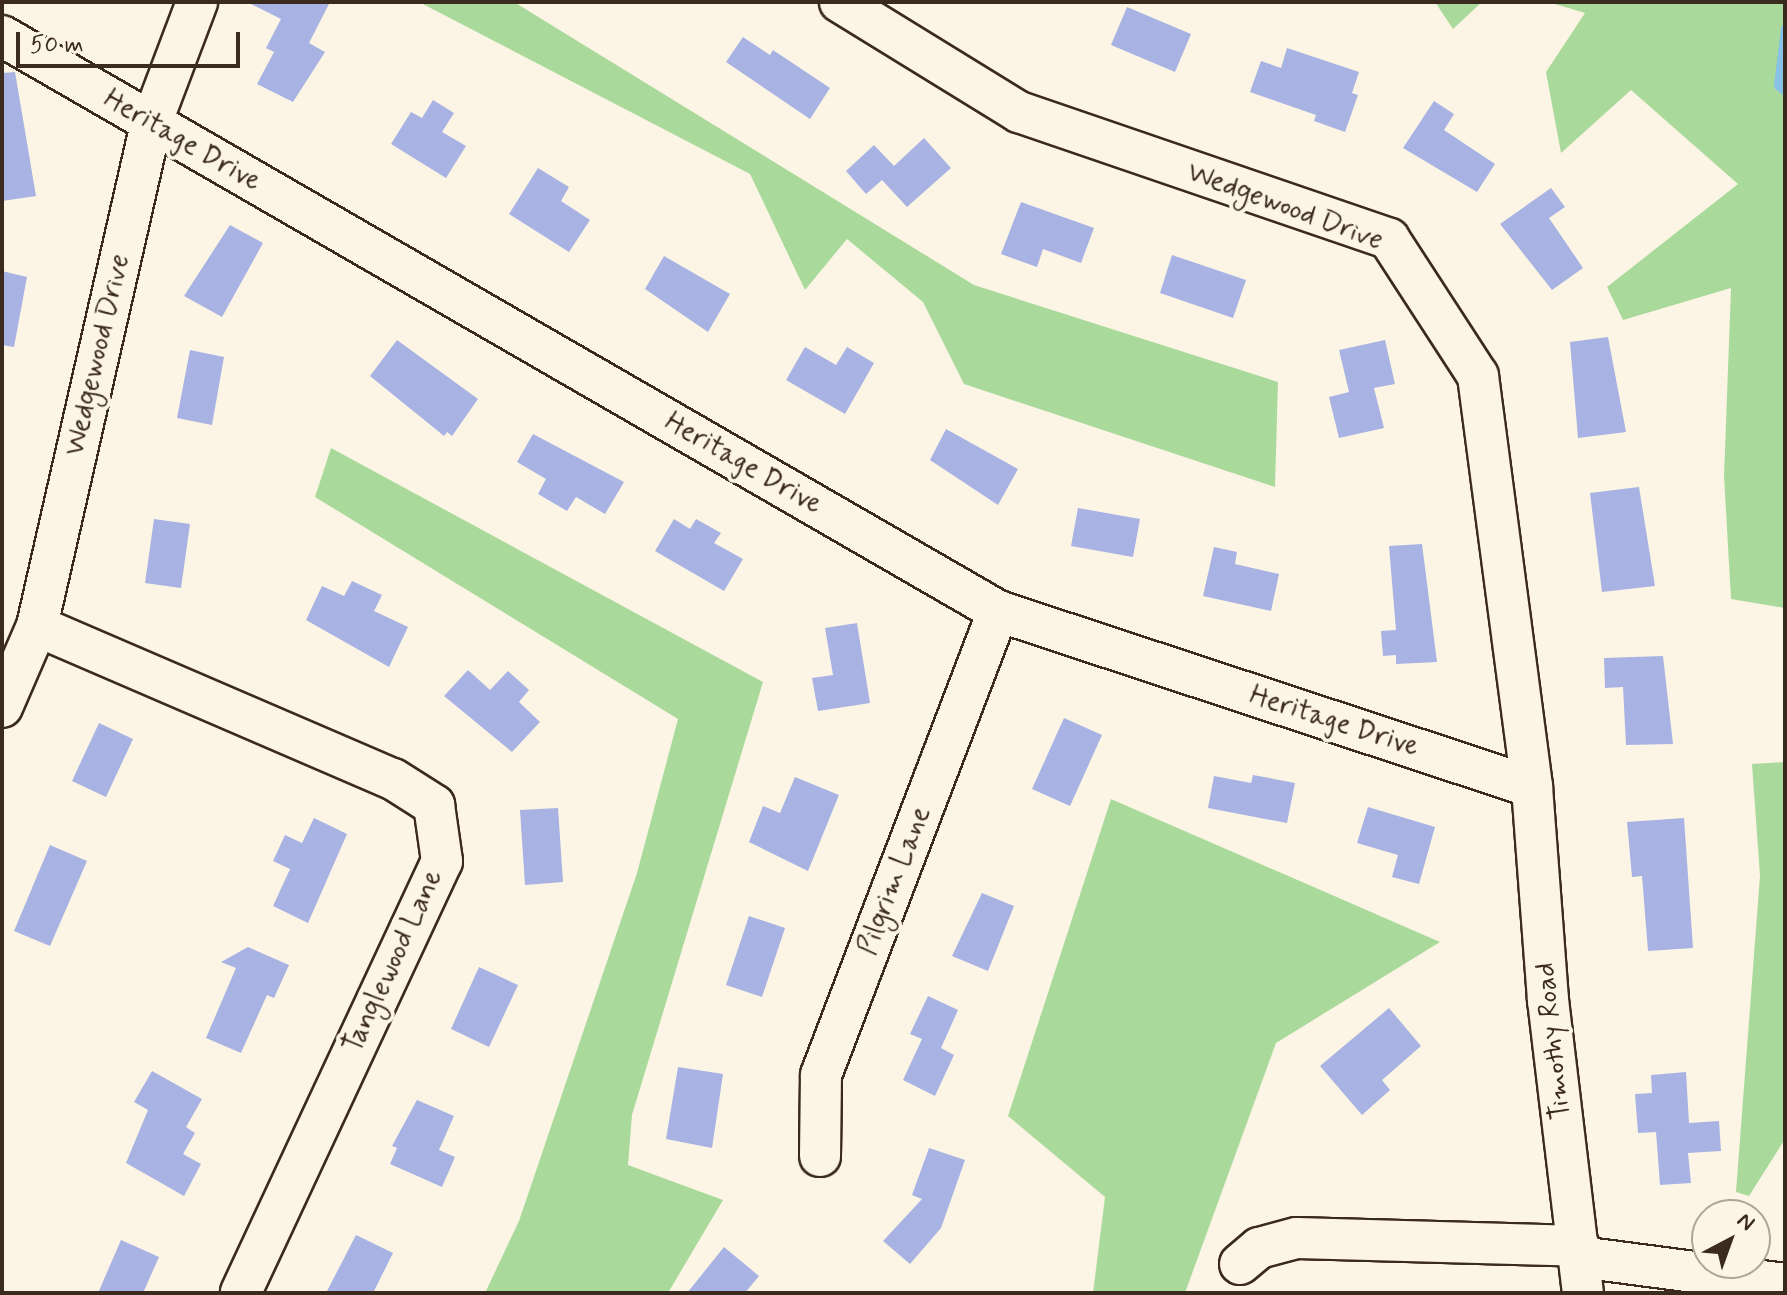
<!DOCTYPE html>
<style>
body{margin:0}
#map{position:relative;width:1787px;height:1295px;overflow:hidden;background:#fcf5e5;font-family:Mynerve,sans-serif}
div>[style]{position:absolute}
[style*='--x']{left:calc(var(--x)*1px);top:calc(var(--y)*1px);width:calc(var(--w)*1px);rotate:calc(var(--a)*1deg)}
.green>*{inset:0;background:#aada9b}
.stream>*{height:9px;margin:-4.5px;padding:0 4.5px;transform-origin:4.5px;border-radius:4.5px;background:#88c2e7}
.building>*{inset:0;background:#a8b3e3}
.roads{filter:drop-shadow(2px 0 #3b2a1e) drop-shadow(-2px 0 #3b2a1e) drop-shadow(0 2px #3b2a1e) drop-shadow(0 -2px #3b2a1e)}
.minor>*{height:40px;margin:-20px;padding:0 20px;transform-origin:20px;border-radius:20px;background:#fcf5e5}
span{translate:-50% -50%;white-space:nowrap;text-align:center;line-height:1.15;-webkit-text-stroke:8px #fcf5e5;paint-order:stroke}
.street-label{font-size:28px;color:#3b2a1e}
.frame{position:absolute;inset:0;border:4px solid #3b2a1e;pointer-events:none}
.north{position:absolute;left:1691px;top:1199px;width:80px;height:80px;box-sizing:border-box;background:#fcf5e5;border:2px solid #afa495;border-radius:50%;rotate:41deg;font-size:22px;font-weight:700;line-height:32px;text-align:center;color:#3b2a1e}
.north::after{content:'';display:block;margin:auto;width:28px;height:36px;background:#3b2a1e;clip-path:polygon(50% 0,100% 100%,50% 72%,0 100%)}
.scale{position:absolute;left:16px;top:32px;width:224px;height:36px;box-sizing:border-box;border:4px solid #3b2a1e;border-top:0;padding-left:10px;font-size:24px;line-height:28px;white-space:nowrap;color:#3b2a1e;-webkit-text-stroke:6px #fcf5e5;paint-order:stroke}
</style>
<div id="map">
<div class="green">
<i style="clip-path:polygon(419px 2px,514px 2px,974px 285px,1278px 382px,1275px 487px,964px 384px,923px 302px,847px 239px,805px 290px,750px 174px)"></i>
<i style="clip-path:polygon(1435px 2px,1482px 2px,1453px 29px)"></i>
<i style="clip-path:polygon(1548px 2px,1785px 2px,1785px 608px,1731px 599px,1724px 476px,1731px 288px,1623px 320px,1607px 287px,1738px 184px,1631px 90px,1561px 153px,1546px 72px,1585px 13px)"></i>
<i style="clip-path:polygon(331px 448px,763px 682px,632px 1115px,628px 1165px,723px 1200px,668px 1293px,485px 1293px,519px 1221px,637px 873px,678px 719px,315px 497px)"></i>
<i style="clip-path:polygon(1785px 762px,1785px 1139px,1749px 1196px,1736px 1192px,1760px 876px,1752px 764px)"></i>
<i style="clip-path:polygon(1111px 799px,1440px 942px,1276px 1043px,1185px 1293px,1093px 1293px,1105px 1197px,1008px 1116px)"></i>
</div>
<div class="stream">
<i style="--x:1785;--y:28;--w:57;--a:97"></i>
<i style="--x:1778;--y:85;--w:9;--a:41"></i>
</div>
<div class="building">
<i style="clip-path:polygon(247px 2px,330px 2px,309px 43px,325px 52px,293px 102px,257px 84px,274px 52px,266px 48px,281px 19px)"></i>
<i style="clip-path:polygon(1127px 7px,1191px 34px,1175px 72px,1111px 45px)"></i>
<i style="clip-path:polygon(743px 37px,770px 55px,773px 50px,830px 88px,810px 119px,726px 62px)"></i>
<i style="clip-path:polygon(1287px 48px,1359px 72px,1352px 93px,1358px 95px,1345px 132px,1314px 121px,1316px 115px,1250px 92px,1261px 61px,1281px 68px)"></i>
<i style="clip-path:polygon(15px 72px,36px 196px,2px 201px,2px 73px)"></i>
<i style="clip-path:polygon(433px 100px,454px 113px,442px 132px,466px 146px,446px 178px,391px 144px,411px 112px,422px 118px)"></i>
<i style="clip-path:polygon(1434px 101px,1454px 114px,1444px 130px,1495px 164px,1477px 192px,1403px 148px)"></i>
<i style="clip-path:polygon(924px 138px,951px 168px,907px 207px,882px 180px,866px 194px,846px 171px,874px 145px,894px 166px)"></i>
<i style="clip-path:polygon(538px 168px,569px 187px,561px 201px,590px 220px,569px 252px,509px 214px)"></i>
<i style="clip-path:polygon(1551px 188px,1565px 207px,1549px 218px,1583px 268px,1552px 290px,1500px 224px)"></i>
<i style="clip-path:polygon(1021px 202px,1094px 228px,1081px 263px,1043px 249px,1037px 267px,1001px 254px)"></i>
<i style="clip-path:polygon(230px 225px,263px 243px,222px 317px,184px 296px)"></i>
<i style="clip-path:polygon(1172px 255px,1246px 280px,1233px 318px,1160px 293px)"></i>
<i style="clip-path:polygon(664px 256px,730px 294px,708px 332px,645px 289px)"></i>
<i style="clip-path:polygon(2px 271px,27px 277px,14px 347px,2px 345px)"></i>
<i style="clip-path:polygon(1608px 337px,1626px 432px,1578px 438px,1570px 342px)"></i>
<i style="clip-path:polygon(397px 340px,478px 399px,452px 436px,447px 432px,444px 436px,370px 376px)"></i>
<i style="clip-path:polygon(1385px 340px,1395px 384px,1374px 388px,1384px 428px,1339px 438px,1329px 397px,1349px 392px,1339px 350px)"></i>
<i style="clip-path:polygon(805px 347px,836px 365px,847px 347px,874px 363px,845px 414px,786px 380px)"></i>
<i style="clip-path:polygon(190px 350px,224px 357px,212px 425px,177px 418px)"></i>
<i style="clip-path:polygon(946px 429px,1018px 469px,998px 505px,930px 460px)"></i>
<i style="clip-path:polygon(533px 434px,624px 482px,605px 514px,576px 497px,567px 511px,538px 494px,546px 479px,517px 462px)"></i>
<i style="clip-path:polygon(1639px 487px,1655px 586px,1602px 592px,1590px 493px)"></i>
<i style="clip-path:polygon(1078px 508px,1140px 519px,1133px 557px,1071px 546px)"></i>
<i style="clip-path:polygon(154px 519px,190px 524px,181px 588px,145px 583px)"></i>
<i style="clip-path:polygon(674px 519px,690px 529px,696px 519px,721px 533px,714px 543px,743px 559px,724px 591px,655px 551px)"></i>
<i style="clip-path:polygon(1422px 544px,1437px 662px,1396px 664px,1396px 655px,1383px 656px,1381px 631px,1396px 630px,1389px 546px)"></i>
<i style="clip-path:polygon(1214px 547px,1237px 552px,1235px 564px,1279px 574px,1271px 611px,1203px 596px)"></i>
<i style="clip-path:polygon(352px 581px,382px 595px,374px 611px,408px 627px,389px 667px,306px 620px,322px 586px,344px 596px)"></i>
<i style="clip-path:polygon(857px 623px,870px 703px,818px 711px,812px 678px,833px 675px,825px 628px)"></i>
<i style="clip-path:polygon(1663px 656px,1673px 744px,1626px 745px,1623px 687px,1605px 688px,1604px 658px)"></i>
<i style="clip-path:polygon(468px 670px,490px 690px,508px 671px,529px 690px,519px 702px,540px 722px,512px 752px,444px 696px)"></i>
<i style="clip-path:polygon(1064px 718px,1102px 735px,1070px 806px,1032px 789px)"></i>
<i style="clip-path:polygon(99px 723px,133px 739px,106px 797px,72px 781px)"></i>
<i style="clip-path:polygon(1253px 775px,1295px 783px,1287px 823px,1208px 808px,1214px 776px,1251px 783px)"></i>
<i style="clip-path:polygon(795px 777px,839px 795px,808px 871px,749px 842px,763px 806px,780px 813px)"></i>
<i style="clip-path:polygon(1368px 807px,1435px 827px,1419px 884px,1392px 877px,1398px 855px,1357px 843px)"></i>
<i style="clip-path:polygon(558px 808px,563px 882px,525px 885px,520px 810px)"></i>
<i style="clip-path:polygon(314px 818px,347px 834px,308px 923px,273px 906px,290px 869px,273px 861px,285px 835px,302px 843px)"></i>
<i style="clip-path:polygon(1684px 818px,1693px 948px,1648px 951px,1642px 876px,1632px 877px,1627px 822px)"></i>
<i style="clip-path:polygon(50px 845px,87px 861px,50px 946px,14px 931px)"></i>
<i style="clip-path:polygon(982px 893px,1014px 906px,988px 971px,952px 956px)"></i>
<i style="clip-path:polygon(749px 916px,785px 928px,762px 997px,726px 985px)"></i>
<i style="clip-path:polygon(248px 947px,289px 965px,274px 998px,267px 995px,241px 1053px,206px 1038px,236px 968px,221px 962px)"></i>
<i style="clip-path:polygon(479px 967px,518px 985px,489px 1047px,451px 1029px)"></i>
<i style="clip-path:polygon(928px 996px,958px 1010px,941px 1048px,954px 1055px,935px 1096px,903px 1080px,922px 1039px,910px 1034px)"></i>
<i style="clip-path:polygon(1389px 1008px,1421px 1046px,1382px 1080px,1390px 1090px,1362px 1115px,1320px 1066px)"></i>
<i style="clip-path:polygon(678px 1067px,723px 1074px,712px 1148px,666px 1139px)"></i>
<i style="clip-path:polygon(152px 1071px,202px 1099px,186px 1127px,195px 1133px,183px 1154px,201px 1164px,184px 1196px,126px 1163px,148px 1110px,134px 1102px)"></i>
<i style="clip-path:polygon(1686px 1072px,1689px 1123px,1719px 1121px,1721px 1151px,1688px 1153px,1691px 1183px,1660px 1185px,1656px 1132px,1638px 1133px,1635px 1094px,1652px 1093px,1651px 1075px)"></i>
<i style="clip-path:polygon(417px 1100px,454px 1116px,439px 1150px,455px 1157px,442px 1187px,390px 1164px,397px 1148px,392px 1146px)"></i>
<i style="clip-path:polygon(929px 1148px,965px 1160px,941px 1228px,910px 1264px,883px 1241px,922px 1199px,912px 1195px)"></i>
<i style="clip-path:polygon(356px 1235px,393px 1253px,373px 1293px,326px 1293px)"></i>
<i style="clip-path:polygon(121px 1240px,159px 1257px,143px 1293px,98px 1293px)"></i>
<i style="clip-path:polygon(724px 1247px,759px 1276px,745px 1293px,687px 1293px)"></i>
</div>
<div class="roads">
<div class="minor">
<i style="--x:840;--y:2;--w:210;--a:31.6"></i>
<i style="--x:1019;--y:112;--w:391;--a:18.9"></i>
<i style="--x:1389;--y:239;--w:163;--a:57"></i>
<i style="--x:1478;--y:376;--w:415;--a:82.5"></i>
<i style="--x:1532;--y:787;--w:214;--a:85.7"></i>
<i style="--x:1548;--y:1000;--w:295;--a:83.2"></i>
<i style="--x:2;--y:36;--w:1150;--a:30"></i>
<i style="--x:998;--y:611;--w:562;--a:18.24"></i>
<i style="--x:37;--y:626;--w:387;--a:23.3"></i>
<i style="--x:393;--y:779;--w:49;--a:32.4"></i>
<i style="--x:434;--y:805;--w:57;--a:81.9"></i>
<i style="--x:442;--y:861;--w:476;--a:115"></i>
<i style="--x:2;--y:707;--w:88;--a:-66.6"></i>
<i style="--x:37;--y:626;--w:515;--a:-77.21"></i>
<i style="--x:151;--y:124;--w:130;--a:-69.3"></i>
<i style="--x:820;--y:1156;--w:81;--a:-89.3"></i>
<i style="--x:821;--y:1075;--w:497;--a:-69.1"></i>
<i style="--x:1580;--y:1257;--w:207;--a:7.5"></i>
<i style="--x:1240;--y:1264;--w:25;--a:-40"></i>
<i style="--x:1259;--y:1248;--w:39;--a:-15"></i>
<i style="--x:1297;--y:1238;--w:282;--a:1.6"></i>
</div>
</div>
<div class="street-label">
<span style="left:182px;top:141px;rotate:30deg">Heritage Drive</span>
<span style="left:1285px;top:207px;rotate:20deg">Wedgewood Drive</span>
<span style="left:98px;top:355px;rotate:-77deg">Wedgewood Drive</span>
<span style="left:743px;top:464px;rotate:30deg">Heritage Drive</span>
<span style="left:1334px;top:722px;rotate:18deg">Heritage Drive</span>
<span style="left:895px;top:881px;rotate:-69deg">Pilgrim Lane</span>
<span style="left:394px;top:962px;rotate:-65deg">Tanglewood Lane</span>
<span style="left:1554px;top:1041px;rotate:-96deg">Timothy Road</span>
</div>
<div class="frame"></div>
<div class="north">N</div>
<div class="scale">50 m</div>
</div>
